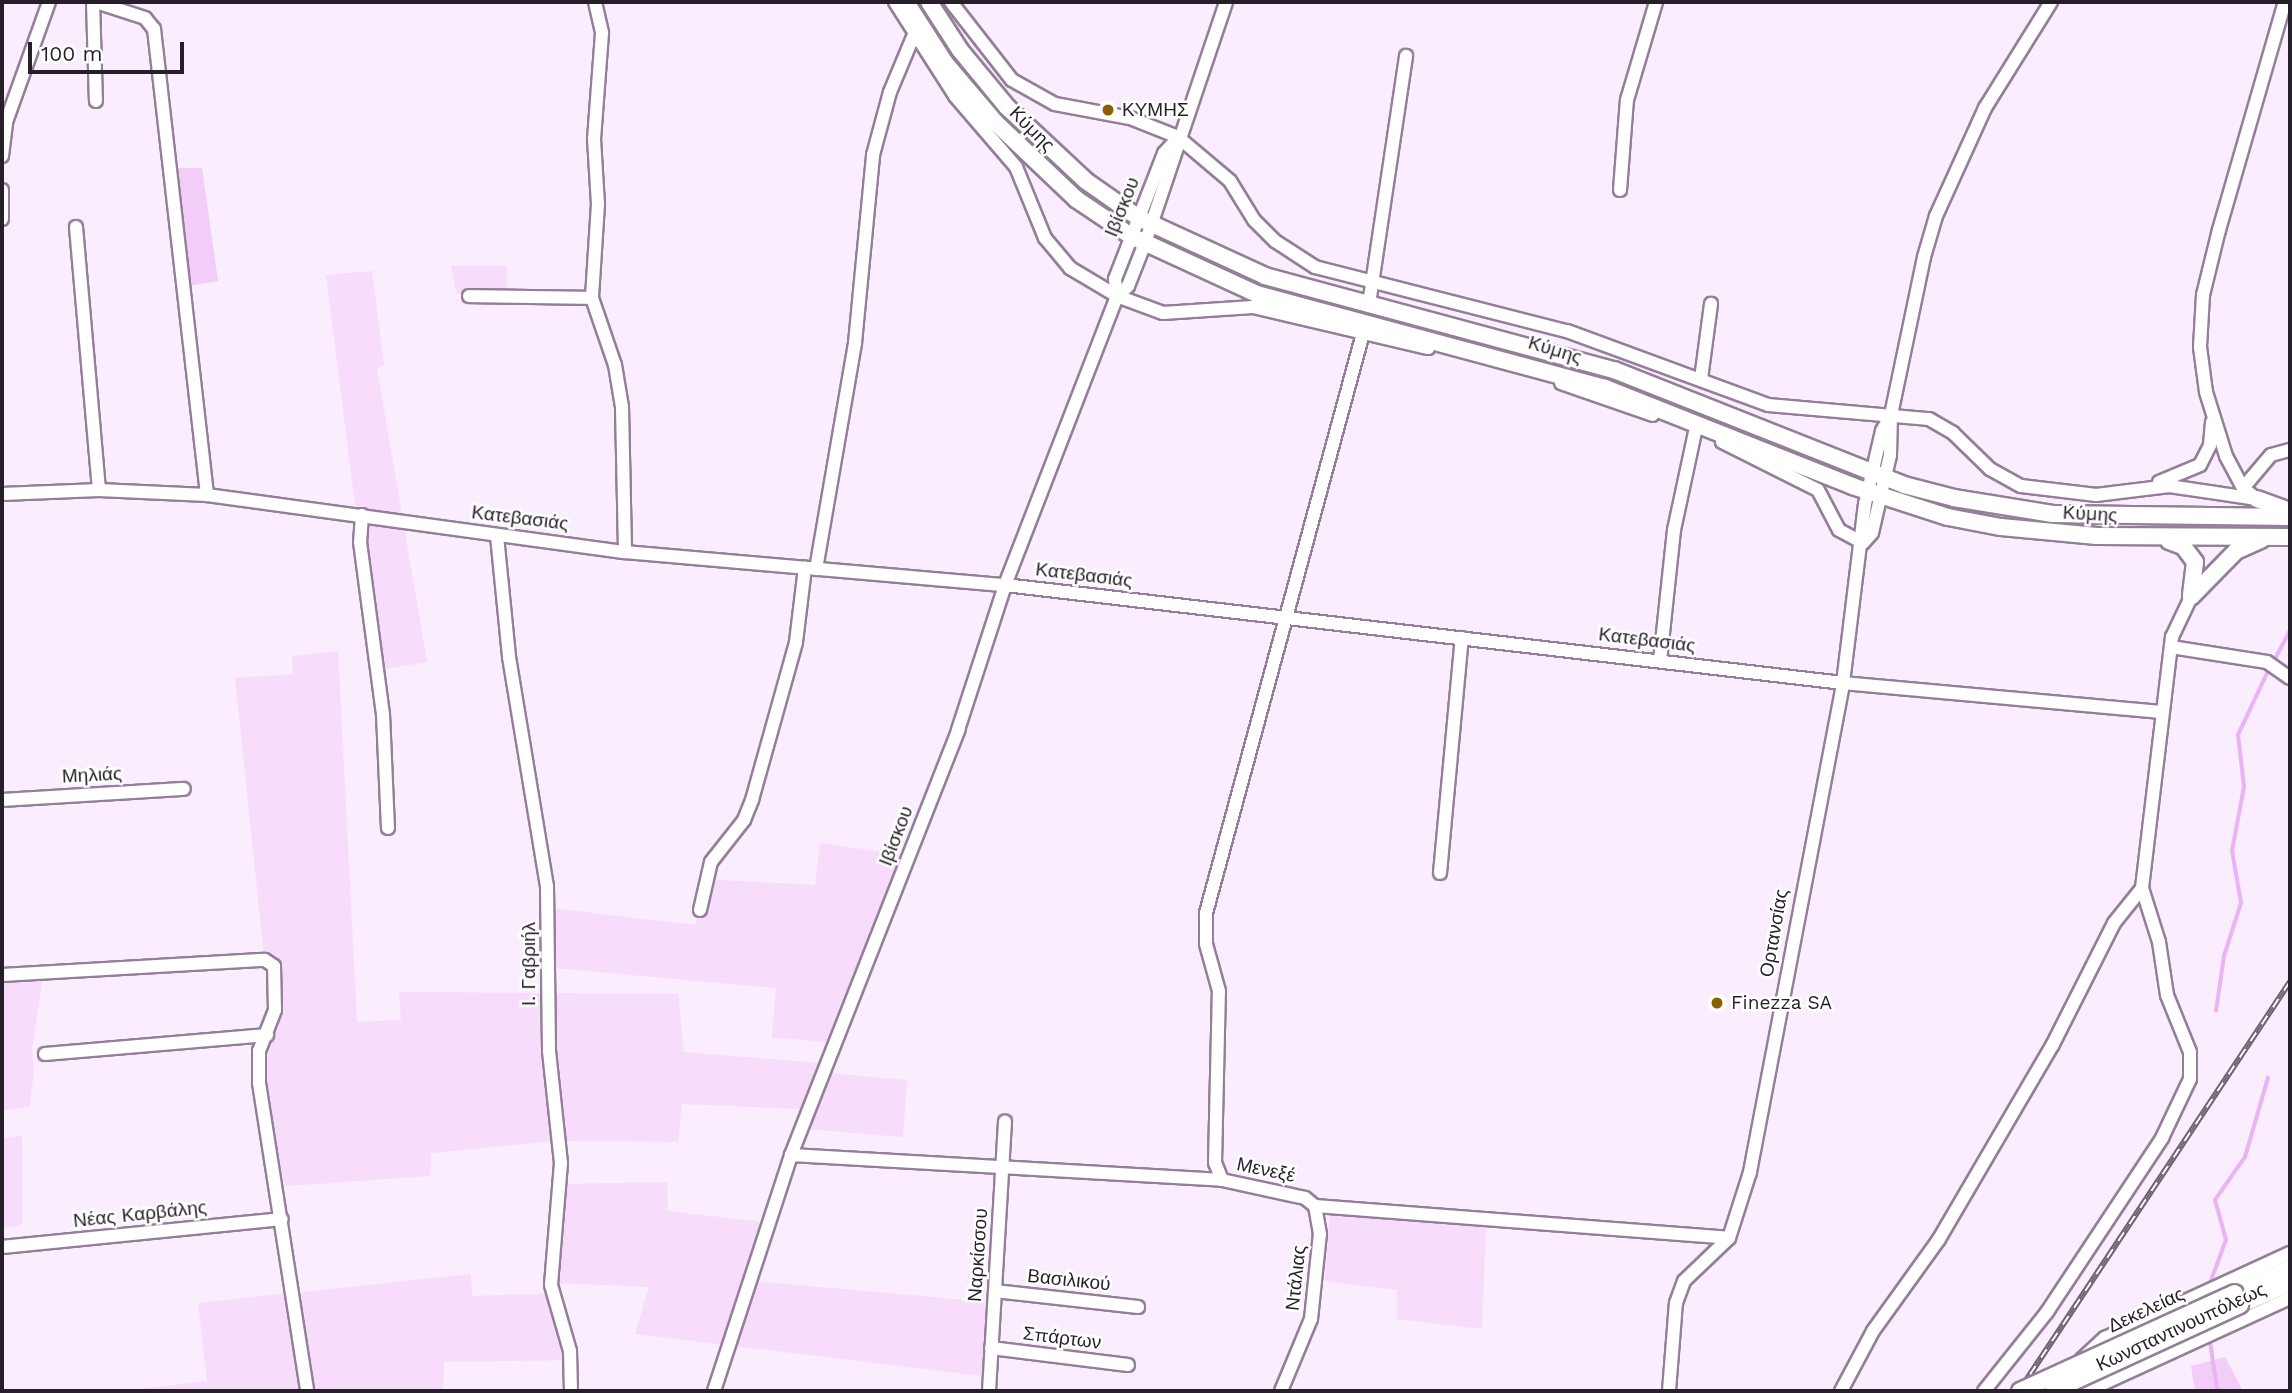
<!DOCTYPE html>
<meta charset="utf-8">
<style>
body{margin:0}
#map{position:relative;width:2292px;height:1393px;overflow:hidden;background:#faedfd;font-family:"Work Sans",sans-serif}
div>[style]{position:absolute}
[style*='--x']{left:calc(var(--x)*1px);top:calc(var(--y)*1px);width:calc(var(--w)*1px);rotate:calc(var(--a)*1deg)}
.built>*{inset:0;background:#f7dcfc}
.green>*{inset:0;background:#f1cdf8}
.stream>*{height:3.5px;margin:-1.75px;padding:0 1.75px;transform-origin:1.75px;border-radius:1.75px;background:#eab3f5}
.roads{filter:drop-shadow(2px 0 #937f97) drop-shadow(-2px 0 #937f97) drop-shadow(0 2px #937f97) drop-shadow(0 -2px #937f97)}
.minor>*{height:12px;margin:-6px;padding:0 6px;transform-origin:6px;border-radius:6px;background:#fff}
.major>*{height:16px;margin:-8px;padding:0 8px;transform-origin:8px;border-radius:8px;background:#fff}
.rail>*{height:6px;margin-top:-3px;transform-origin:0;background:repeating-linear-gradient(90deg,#fff 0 10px,#6e6471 0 20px);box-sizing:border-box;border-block:2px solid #6e6471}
.bridges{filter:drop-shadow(2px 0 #937f97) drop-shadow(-2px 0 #937f97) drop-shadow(0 2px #937f97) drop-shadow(0 -2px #937f97)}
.major-bridge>*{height:16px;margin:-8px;padding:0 8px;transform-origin:8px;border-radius:8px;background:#fff}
.dots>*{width:19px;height:19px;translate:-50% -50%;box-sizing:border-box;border:4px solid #fff;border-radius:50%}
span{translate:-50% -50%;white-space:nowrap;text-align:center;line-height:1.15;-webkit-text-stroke:5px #fff;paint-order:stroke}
.poi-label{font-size:19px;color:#261e28}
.left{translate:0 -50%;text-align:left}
.street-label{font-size:19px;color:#261e28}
.frame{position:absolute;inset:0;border:4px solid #261e28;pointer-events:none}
.scale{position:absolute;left:28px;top:42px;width:156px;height:32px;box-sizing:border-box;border:4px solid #261e28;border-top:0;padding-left:9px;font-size:21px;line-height:24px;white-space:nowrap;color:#261e28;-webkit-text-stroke:5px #fff;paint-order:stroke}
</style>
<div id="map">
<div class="built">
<i style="clip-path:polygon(451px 266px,507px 266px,507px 293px,456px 293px)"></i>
<i style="clip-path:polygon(372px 271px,384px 365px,377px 368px,427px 662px,376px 671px,326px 275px)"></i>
<i style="clip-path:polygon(338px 651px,357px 1022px,401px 1020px,399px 992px,678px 994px,684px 1052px,820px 1063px,818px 1072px,907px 1080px,903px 1137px,793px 1128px,801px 1109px,682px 1104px,678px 1142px,553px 1141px,431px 1153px,430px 1176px,285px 1186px,264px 1091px,262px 1052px,279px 1027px,276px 964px,264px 956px,235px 678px,293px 674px,292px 656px)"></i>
<i style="clip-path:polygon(820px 843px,902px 855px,830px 1043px,772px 1037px,776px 988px,554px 968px,550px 908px,696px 925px,702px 879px,815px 885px)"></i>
<i style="clip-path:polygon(44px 969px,32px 1049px,34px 1073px,29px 1107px,2px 1111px,2px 971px)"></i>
<i style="clip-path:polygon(22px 1136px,22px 1225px,2px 1228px,2px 1138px)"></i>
<i style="clip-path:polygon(667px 1182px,668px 1211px,761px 1222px,742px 1280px,988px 1302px,982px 1376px,635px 1334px,649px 1287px,556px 1283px,563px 1184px)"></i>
<i style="clip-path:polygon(1330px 1212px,1486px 1224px,1482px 1329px,1397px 1319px,1397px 1290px,1325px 1281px)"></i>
<i style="clip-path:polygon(471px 1274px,472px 1296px,556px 1293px,574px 1360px,444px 1362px,443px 1391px,121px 1391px,207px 1381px,198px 1303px)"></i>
</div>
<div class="green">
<i style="clip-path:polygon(172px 168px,202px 168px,218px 281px,187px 286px)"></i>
<i style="clip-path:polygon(1322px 299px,1612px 376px,1699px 408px,1696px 414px,1539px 360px,1320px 306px)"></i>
<i style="clip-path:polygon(2052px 520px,2290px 524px,2290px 531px,2146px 531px,2050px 527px)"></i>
<i style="clip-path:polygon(2225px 1357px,2243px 1391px,2195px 1391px,2191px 1366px)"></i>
</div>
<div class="stream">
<i style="--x:2276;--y:657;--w:30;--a:-62"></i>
<i style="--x:2216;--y:1011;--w:56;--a:-81.7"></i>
<i style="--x:2224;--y:956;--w:56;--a:-72.2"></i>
<i style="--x:2241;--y:903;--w:53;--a:-99.8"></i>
<i style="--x:2232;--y:851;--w:65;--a:-79.4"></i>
<i style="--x:2244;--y:787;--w:52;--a:-96.6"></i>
<i style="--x:2238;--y:735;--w:73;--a:-64.8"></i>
<i style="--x:2209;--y:1286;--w:49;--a:-69.7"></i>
<i style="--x:2226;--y:1240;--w:41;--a:-105.4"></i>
<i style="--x:2215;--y:1200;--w:52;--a:-55.1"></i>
<i style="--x:2245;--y:1157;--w:82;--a:-73.8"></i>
<i style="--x:2210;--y:1339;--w:53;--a:81.3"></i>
</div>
<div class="roads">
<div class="minor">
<i style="--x:93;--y:2;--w:99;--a:88.3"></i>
<i style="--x:96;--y:2;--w:52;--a:18.1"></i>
<i style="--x:145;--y:18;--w:14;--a:51"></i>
<i style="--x:154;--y:29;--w:469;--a:83.5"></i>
<i style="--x:595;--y:2;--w:32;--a:77"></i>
<i style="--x:602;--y:33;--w:106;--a:94.3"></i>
<i style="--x:594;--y:139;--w:65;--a:86.5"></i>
<i style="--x:598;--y:204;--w:94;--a:93.7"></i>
<i style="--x:592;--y:298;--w:71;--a:71.1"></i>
<i style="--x:615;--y:365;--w:43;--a:80.5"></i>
<i style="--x:622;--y:407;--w:145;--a:88.8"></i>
<i style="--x:895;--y:2;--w:112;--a:57.4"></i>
<i style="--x:955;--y:96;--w:94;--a:49.3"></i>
<i style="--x:1016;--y:167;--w:77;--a:67.8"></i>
<i style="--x:1045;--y:238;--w:39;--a:50"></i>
<i style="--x:1070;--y:268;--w:55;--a:30.8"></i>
<i style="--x:1117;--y:296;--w:49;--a:20.3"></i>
<i style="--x:1163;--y:313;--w:90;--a:-3.8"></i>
<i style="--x:1253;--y:307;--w:180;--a:13.2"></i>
<i style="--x:951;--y:2;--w:99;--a:52"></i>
<i style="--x:1012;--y:80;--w:49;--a:29.2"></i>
<i style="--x:1055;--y:104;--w:76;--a:10.6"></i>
<i style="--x:1130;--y:118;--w:52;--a:21.6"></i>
<i style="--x:1178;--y:137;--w:68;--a:40.2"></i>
<i style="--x:1230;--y:181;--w:46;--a:58.4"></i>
<i style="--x:1254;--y:220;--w:30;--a:45"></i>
<i style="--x:1275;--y:241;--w:48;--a:33"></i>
<i style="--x:1315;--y:267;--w:260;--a:14.3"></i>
<i style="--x:1567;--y:331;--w:214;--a:20.2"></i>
<i style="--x:1768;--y:405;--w:162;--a:5"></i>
<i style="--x:1929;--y:419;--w:28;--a:30"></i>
<i style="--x:1953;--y:433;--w:52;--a:44.2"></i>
<i style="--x:1990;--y:469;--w:35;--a:29"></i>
<i style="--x:2021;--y:486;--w:76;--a:6.8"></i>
<i style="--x:2096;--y:495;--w:74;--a:-7"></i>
<i style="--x:2169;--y:486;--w:89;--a:8.4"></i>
<i style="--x:2;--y:156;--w:34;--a:-83"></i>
<i style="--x:6;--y:122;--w:127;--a:-70.3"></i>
<i style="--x:2;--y:190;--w:29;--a:90"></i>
<i style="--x:1620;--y:190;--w:90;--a:-85.6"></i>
<i style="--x:1627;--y:100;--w:102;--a:-73.5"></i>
<i style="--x:76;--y:227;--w:264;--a:85"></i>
<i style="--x:469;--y:296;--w:123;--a:0.9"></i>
<i style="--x:1117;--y:296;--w:17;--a:-97"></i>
<i style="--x:1115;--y:279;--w:135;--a:-68.7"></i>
<i style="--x:1164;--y:153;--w:21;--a:-47"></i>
<i style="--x:1369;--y:304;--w:251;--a:-81.5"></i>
<i style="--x:1701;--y:379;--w:76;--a:-82.4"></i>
<i style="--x:1561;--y:383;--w:97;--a:19.2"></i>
<i style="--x:1722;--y:442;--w:107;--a:26.6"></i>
<i style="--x:1818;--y:490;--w:45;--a:62.3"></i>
<i style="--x:1839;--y:530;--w:27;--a:28"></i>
<i style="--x:2159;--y:482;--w:44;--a:-22.5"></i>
<i style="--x:2200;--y:465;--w:22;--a:-63"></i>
<i style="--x:2210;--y:445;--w:23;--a:-85"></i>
<i style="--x:2243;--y:488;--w:43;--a:-49.7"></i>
<i style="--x:2271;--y:455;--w:20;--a:-15"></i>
<i style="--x:2;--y:494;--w:97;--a:-2.4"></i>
<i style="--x:99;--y:490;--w:108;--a:2.7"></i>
<i style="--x:207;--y:495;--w:422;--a:7.8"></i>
<i style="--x:625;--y:552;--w:381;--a:5"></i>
<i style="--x:1005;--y:585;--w:844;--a:6.67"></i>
<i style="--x:1843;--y:683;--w:319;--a:5.2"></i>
<i style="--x:2257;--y:499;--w:18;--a:-142"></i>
<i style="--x:2243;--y:488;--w:36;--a:-118"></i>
<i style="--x:2226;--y:456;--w:67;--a:-107.4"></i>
<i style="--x:2206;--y:392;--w:45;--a:-97.6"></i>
<i style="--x:2200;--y:347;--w:52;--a:-86.7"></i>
<i style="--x:2203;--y:295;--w:67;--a:-76.2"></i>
<i style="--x:2219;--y:230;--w:237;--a:-73.9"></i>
<i style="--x:362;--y:515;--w:27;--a:94"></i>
<i style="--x:360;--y:542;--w:174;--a:82.4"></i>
<i style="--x:383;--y:714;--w:114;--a:87.5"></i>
<i style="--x:497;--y:536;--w:122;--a:84.3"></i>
<i style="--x:509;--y:657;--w:232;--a:80.6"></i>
<i style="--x:547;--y:886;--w:165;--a:89.3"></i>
<i style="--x:549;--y:1051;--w:113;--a:83.9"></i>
<i style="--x:561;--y:1163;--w:122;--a:94.7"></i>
<i style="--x:551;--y:1285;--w:69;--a:73.9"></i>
<i style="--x:570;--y:1351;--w:40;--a:88.6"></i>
<i style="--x:1863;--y:543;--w:13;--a:-48"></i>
<i style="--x:1872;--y:533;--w:80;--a:-77"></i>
<i style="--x:1890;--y:455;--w:40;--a:-88.6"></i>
<i style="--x:816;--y:569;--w:229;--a:-80.2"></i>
<i style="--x:855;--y:343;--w:189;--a:-84.5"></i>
<i style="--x:873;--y:155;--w:65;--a:-74.9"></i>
<i style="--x:890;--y:92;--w:60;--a:-67.3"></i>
<i style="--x:2171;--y:647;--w:97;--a:8.9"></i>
<i style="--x:2267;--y:662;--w:28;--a:35"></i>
<i style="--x:1660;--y:661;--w:132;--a:-83.9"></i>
<i style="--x:1674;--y:530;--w:100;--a:-77.9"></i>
<i style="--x:2;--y:800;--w:182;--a:-3.5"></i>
<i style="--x:1440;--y:873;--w:236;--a:-84.7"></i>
<i style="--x:700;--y:910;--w:49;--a:-77.1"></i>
<i style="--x:711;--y:862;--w:53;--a:-51.8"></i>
<i style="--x:744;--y:820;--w:22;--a:-68"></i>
<i style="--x:752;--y:800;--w:164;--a:-74.4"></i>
<i style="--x:796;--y:642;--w:75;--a:-83.1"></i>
<i style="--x:2;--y:975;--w:263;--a:-3.3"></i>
<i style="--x:265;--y:960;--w:11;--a:34"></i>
<i style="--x:274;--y:966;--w:44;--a:88.7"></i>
<i style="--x:275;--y:1010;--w:44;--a:111.3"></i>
<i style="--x:259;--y:1051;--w:32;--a:90"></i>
<i style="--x:259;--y:1083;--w:312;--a:81.1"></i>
<i style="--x:45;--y:1054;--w:223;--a:-4.9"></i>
<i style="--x:791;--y:1155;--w:432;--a:3.3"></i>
<i style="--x:1222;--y:1180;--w:85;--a:12.2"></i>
<i style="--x:1305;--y:1198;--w:13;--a:39"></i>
<i style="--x:1315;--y:1206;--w:415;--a:4.4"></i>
<i style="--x:1222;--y:1180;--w:18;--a:-112"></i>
<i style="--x:1215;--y:1163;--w:172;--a:-88.7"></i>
<i style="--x:1219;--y:991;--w:49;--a:-105.5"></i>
<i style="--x:1206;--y:944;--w:31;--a:-90"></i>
<i style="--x:1206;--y:913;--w:601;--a:-74.85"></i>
<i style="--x:2;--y:1247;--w:281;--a:-5.7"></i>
<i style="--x:995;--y:1291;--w:144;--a:6.4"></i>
<i style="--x:991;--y:1348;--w:138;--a:7.1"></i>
<i style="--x:2081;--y:1360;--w:33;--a:-43"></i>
<i style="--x:2105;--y:1338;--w:204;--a:-24.7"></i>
<i style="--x:714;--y:1391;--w:248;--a:-71.9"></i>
<i style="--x:791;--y:1155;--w:457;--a:-68.5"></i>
<i style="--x:958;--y:730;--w:152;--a:-72"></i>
<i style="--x:1005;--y:585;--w:310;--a:-68.8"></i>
<i style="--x:1117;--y:296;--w:15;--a:-42"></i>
<i style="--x:1128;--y:286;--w:46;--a:-68.4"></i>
<i style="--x:1145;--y:243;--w:254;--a:-71.4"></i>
<i style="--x:989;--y:1391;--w:270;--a:-86.6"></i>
<i style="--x:1281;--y:1391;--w:78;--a:-67.4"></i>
<i style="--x:1311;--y:1319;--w:85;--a:-84"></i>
<i style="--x:1320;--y:1234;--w:28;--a:-100"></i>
<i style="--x:1669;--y:1391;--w:88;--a:-85.5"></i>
<i style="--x:1676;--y:1303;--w:23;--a:-70"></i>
<i style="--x:1684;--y:1281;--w:62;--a:-43.7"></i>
<i style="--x:1729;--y:1238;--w:69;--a:-72.3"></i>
<i style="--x:1750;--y:1172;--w:498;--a:-79.2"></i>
<i style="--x:1843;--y:683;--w:180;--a:-83"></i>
<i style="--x:1865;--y:504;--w:75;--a:-76.9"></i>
<i style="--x:1882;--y:431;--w:18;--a:-61"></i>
<i style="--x:1891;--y:415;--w:161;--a:-78.2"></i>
<i style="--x:1924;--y:257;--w:43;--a:-73.7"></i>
<i style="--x:1936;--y:216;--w:119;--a:-65.6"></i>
<i style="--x:1985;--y:108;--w:125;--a:-58.1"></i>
<i style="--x:1841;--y:1391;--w:68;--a:-61.9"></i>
<i style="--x:1873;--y:1331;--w:113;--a:-54.3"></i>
<i style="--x:1939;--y:1239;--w:224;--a:-59.7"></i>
<i style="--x:2052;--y:1046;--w:138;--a:-63.2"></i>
<i style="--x:2114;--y:923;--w:45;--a:-51.3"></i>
<i style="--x:1984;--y:1391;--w:101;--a:-51.4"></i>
<i style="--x:2047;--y:1312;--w:209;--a:-56.5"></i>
<i style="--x:2162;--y:1138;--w:65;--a:-64.6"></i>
<i style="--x:2190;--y:1079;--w:27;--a:-90"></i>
<i style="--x:2190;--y:1052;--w:61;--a:-112"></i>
<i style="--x:2167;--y:995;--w:54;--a:-98.6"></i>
<i style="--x:2159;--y:942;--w:57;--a:-107.5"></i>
<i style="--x:2142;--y:888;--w:253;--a:-83.2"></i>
<i style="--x:2172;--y:637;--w:44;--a:-64.6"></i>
<i style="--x:2087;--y:1391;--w:223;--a:-24.6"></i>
</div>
<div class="major">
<i style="--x:906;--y:2;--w:72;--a:57.4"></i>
<i style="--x:945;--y:63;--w:77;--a:49.7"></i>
<i style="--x:995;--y:122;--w:112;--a:43.5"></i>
<i style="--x:1076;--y:199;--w:66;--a:33.9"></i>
<i style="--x:1131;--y:236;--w:139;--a:24.7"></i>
<i style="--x:1257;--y:294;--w:360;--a:15.1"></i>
<i style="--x:1605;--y:388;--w:266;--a:21.6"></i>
<i style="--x:1852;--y:486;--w:101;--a:17.9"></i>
<i style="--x:1948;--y:517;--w:54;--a:10.7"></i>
<i style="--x:2001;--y:527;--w:96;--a:5.4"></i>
<i style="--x:2097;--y:536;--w:193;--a:0.3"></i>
<i style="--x:929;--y:2;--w:57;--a:57.1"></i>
<i style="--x:960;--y:50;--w:74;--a:50.5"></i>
<i style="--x:1007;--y:107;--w:108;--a:43.1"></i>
<i style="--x:1086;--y:181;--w:65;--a:34.9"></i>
<i style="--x:1139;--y:218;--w:139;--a:24.7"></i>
<i style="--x:1265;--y:276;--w:361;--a:15.1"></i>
<i style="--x:1614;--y:370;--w:312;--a:21.6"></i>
<i style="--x:1904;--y:485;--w:52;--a:14.6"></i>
<i style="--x:1954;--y:498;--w:100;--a:9.2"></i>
<i style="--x:2053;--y:514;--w:237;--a:0.7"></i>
<i style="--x:2257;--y:499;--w:35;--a:20"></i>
<i style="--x:2169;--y:541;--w:15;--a:20"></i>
<i style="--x:2183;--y:546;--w:20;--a:53"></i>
<i style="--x:2195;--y:562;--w:33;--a:97"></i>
<i style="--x:2191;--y:597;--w:64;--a:-45.6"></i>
<i style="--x:2236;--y:551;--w:27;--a:-24"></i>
<i style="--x:2235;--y:1293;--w:60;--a:-24.4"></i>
<i style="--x:2240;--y:1305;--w:55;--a:-23.7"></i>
</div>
</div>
<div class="rail">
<i style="--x:2019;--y:1391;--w:491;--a:-56.5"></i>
</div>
<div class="bridges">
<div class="major-bridge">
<i style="--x:2020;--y:1391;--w:236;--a:-24.5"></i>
<i style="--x:2053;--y:1391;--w:206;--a:-24.7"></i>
</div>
</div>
<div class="dots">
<i style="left:1108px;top:110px;background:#896100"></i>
<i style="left:1717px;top:1003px;background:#896100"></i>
</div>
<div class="poi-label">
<span class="left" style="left:1122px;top:110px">ΚΥΜΗΣ</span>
<span class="left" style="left:1731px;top:1003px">Finezza SA</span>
</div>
<div class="street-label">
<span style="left:1032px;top:129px;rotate:45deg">Κύμης</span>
<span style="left:1122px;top:207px;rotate:-68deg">Ιβίσκου</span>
<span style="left:1555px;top:350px;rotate:17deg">Κύμης</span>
<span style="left:2090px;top:514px;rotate:3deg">Κύμης</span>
<span style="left:520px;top:518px;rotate:7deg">Κατεβασιάς</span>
<span style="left:1084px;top:575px;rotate:7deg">Κατεβασιάς</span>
<span style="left:1647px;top:640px;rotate:7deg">Κατεβασιάς</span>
<span style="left:92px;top:775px;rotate:-3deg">Μηλιάς</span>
<span style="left:896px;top:836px;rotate:-69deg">Ιβίσκου</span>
<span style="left:1774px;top:933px;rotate:-80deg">Ορτανσίας</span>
<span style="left:529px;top:964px;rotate:-90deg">Ι. Γαβριήλ</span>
<span style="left:1266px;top:1170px;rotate:12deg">Μενεξέ</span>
<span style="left:140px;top:1214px;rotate:-6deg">Νέας Καρβάλης</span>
<span style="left:978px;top:1255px;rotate:-86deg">Ναρκίσσου</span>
<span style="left:1296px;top:1278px;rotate:-84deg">Ντάλιας</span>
<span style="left:1069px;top:1280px;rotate:6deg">Βασιλικού</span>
<span style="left:2146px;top:1310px;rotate:-25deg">Δεκελείας</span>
<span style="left:2181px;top:1327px;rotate:-25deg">Κωνσταντινουπόλεως</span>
<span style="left:1062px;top:1338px;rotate:7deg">Σπάρτων</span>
</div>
<div class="frame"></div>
<div class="scale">100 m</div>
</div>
